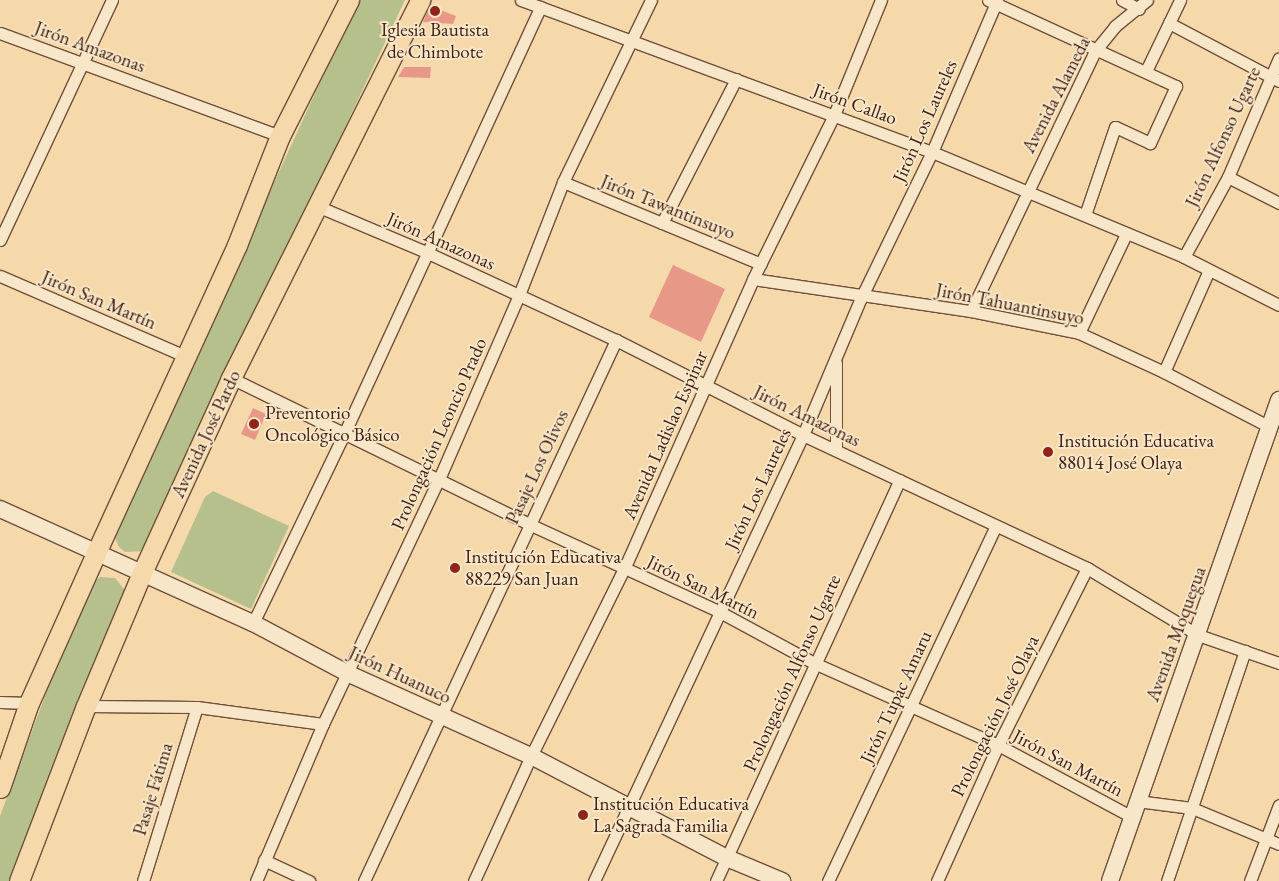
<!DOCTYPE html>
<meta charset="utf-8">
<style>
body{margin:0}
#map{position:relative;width:1279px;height:881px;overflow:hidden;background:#f5d9aa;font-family:"EB Garamond",serif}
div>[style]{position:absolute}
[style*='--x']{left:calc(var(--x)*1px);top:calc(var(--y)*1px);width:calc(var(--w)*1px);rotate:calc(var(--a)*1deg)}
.green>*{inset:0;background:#b6c08d}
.building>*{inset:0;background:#e89886}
.roads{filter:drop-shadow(1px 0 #6f4f3a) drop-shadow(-1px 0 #6f4f3a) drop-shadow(0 1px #6f4f3a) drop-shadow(0 -1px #6f4f3a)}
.minor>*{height:11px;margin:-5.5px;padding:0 5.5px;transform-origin:5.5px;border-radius:5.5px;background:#f8e6c8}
.secondary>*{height:16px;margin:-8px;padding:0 8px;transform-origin:8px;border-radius:8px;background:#f8e6c8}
.primary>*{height:19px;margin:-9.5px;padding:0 9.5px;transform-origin:9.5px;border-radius:9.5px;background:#f5d9aa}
.dots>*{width:14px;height:14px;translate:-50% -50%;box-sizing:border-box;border:2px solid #f8e6c8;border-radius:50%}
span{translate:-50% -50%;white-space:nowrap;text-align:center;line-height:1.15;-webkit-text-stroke:4px #f8e6c8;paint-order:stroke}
.poi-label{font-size:19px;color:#422115}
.left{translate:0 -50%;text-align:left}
.street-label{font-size:19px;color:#422115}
</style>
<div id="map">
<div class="green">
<i style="clip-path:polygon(358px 0,405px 0,145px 551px,125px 552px,119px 547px,113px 533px)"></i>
<i style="clip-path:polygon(213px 491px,289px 526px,251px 609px,171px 572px,205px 497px)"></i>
<i style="clip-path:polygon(100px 577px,115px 578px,128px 594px,15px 881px,0 881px,0 816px,65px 643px,89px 587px)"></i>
</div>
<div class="building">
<i style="clip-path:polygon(430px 6px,456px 16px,453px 24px,423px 22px)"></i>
<i style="clip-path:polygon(404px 67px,431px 67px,430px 78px,398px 77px)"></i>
<i style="clip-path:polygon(673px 265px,725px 289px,701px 342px,649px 317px)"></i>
<i style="clip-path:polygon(253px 408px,266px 414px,255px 440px,241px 434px)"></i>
</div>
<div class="roads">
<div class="minor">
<i style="--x:521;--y:0;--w:438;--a:20.3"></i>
<i style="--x:932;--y:152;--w:273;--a:22.6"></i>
<i style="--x:1184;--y:257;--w:106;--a:26.8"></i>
<i style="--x:988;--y:0;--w:207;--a:24.6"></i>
<i style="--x:1176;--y:86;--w:63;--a:114.5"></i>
<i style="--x:1150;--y:143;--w:38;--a:-155"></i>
<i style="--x:1115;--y:127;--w:93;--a:108.8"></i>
<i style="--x:1122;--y:0;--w:19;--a:28"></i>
<i style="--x:1169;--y:23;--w:124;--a:27.8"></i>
<i style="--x:0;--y:33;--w:298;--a:20.2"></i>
<i style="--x:1146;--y:71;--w:79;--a:-64.4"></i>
<i style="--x:1228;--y:177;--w:57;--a:27"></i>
<i style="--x:563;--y:182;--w:214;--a:22.5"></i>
<i style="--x:317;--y:206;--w:118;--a:22.9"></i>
<i style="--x:426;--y:252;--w:209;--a:24.9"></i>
<i style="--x:616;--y:340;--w:210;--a:26.9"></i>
<i style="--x:803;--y:435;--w:314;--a:25.1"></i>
<i style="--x:1087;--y:568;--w:130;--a:31.1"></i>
<i style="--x:1198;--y:635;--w:86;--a:19.1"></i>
<i style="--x:662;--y:223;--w:162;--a:-62.8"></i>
<i style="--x:0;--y:240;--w:265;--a:-65"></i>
<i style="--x:1184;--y:257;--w:91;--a:-61.2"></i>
<i style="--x:1228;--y:177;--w:129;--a:-66.8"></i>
<i style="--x:0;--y:276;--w:202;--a:23.4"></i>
<i style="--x:753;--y:279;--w:220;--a:8.4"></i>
<i style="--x:971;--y:311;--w:110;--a:11.5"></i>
<i style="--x:1079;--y:333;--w:94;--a:24.6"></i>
<i style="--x:1164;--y:372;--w:119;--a:27.4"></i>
<i style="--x:971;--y:311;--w:288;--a:-64.5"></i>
<i style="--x:1095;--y:51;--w:32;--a:-51"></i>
<i style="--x:1115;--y:26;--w:41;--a:-39.1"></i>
<i style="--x:1079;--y:333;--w:110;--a:-64.6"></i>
<i style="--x:836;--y:363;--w:87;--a:90"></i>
<i style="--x:1164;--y:372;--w:111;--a:-66.2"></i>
<i style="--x:231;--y:378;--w:332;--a:26.1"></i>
<i style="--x:529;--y:524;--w:210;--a:24.7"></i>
<i style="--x:720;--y:612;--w:107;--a:28.5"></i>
<i style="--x:814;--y:663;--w:201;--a:24"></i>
<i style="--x:998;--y:745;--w:152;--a:28.2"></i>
<i style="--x:253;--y:623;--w:210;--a:-64.3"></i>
<i style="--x:344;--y:434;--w:470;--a:-65.3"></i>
<i style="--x:0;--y:702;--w:29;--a:2"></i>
<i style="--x:86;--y:706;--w:111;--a:0.5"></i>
<i style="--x:197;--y:707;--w:127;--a:7.7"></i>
<i style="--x:1137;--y:801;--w:55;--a:7.3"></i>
<i style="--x:1192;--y:808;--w:94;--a:22.5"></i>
<i style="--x:264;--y:860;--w:50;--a:25"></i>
<i style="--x:143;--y:881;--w:182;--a:-72.8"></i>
<i style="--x:256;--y:881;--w:171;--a:-66.9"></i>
<i style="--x:323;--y:724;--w:271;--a:-64.7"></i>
<i style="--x:439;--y:479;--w:201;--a:-66.5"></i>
<i style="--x:519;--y:295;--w:121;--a:-68.7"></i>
<i style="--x:563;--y:182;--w:202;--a:-64.2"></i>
<i style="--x:364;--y:881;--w:597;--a:-65.02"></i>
<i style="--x:474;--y:881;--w:137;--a:-65.5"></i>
<i style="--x:531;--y:756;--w:209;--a:-63.6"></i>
<i style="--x:624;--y:569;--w:317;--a:-66"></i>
<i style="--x:753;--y:279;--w:183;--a:-63.7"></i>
<i style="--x:834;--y:115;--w:124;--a:-67.8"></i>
<i style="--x:594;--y:881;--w:493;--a:-64.9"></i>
<i style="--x:803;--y:435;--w:149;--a:-67.1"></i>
<i style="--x:861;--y:298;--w:162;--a:-64.1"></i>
<i style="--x:932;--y:152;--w:165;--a:-66.8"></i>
<i style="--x:716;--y:881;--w:441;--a:-65.4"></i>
<i style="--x:828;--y:881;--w:391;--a:-64.7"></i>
<i style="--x:937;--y:881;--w:149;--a:-65.8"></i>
<i style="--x:998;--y:745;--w:198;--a:-63.3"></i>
<i style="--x:1167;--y:881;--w:243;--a:-71.3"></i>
<i style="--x:1250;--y:881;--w:81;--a:-69.1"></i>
</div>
<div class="secondary">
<i style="--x:0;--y:509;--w:277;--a:24.3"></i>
<i style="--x:253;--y:623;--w:106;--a:28"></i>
<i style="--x:347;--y:673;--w:202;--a:24.3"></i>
<i style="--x:531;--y:756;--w:221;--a:27.5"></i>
<i style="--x:727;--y:858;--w:60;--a:22.7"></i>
<i style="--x:1110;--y:881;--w:510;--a:-70.64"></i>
</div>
<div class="primary">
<i style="--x:0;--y:788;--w:90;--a:-71.2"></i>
<i style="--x:29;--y:703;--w:164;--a:-65.9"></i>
<i style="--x:96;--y:553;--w:339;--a:-65.4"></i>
<i style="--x:237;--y:245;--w:117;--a:-68.5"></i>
<i style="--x:280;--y:136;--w:153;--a:-63.1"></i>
<i style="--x:19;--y:881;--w:187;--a:-69.1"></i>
<i style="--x:86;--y:706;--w:142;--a:-67.2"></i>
<i style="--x:141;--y:575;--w:217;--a:-65.4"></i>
<i style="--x:231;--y:378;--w:423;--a:-63.4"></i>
</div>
</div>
<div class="dots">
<i style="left:435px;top:11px;background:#8f2418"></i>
<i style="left:254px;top:424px;background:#8f2418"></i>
<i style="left:1048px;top:452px;background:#8f2418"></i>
<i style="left:455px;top:568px;background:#8f2418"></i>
<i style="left:583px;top:815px;background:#8f2418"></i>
</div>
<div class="poi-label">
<span style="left:435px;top:41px">Iglesia Bautista<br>de Chimbote</span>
<span class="left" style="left:265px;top:424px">Preventorio<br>Oncológico Básico</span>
<span class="left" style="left:1058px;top:452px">Institución Educativa<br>88014 José Olaya</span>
<span class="left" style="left:465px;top:568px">Institución Educativa<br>88229 San Juan</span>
<span class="left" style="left:593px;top:815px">Institución Educativa<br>La Sagrada Familia</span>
</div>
<div class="street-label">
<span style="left:90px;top:47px;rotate:20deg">Jirón Amazonas</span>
<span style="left:1056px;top:95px;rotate:-63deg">Avenida Alameda</span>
<span style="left:855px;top:104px;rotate:20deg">Jirón Callao</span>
<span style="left:925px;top:121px;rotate:-66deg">Jirón Los Laureles</span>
<span style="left:1223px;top:137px;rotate:-65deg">Jirón Alfonso Ugarte</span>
<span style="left:668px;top:207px;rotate:22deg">Jirón Tawantinsuyo</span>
<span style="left:441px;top:241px;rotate:24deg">Jirón Amazonas</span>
<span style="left:99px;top:300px;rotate:23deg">Jirón San Martín</span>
<span style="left:1010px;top:304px;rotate:11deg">Jirón Tahuantinsuyo</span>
<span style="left:807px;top:416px;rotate:26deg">Jirón Amazonas</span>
<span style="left:206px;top:434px;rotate:-65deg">Avenida José Pardo</span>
<span style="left:439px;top:434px;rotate:-66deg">Prolongación Leoncio Prado</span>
<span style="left:665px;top:435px;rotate:-66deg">Avenida Ladislao Espinar</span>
<span style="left:537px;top:467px;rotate:-65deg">Pasaje Los Olivos</span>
<span style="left:758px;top:489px;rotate:-65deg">Jirón Los Laureles</span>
<span style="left:703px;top:587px;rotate:26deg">Jirón San Martín</span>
<span style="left:1176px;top:634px;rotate:-70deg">Avenida Moquegua</span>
<span style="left:792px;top:673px;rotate:-66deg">Prolongación Alfonso Ugarte</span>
<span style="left:400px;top:675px;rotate:25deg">Jirón Huanuco</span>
<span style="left:896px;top:697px;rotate:-65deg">Jirón Tupac Amaru</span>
<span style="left:995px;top:716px;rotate:-64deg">Prolongación José Olaya</span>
<span style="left:1068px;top:763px;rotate:28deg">Jirón San Martín</span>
<span style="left:153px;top:789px;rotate:-73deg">Pasaje Fátima</span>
</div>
</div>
